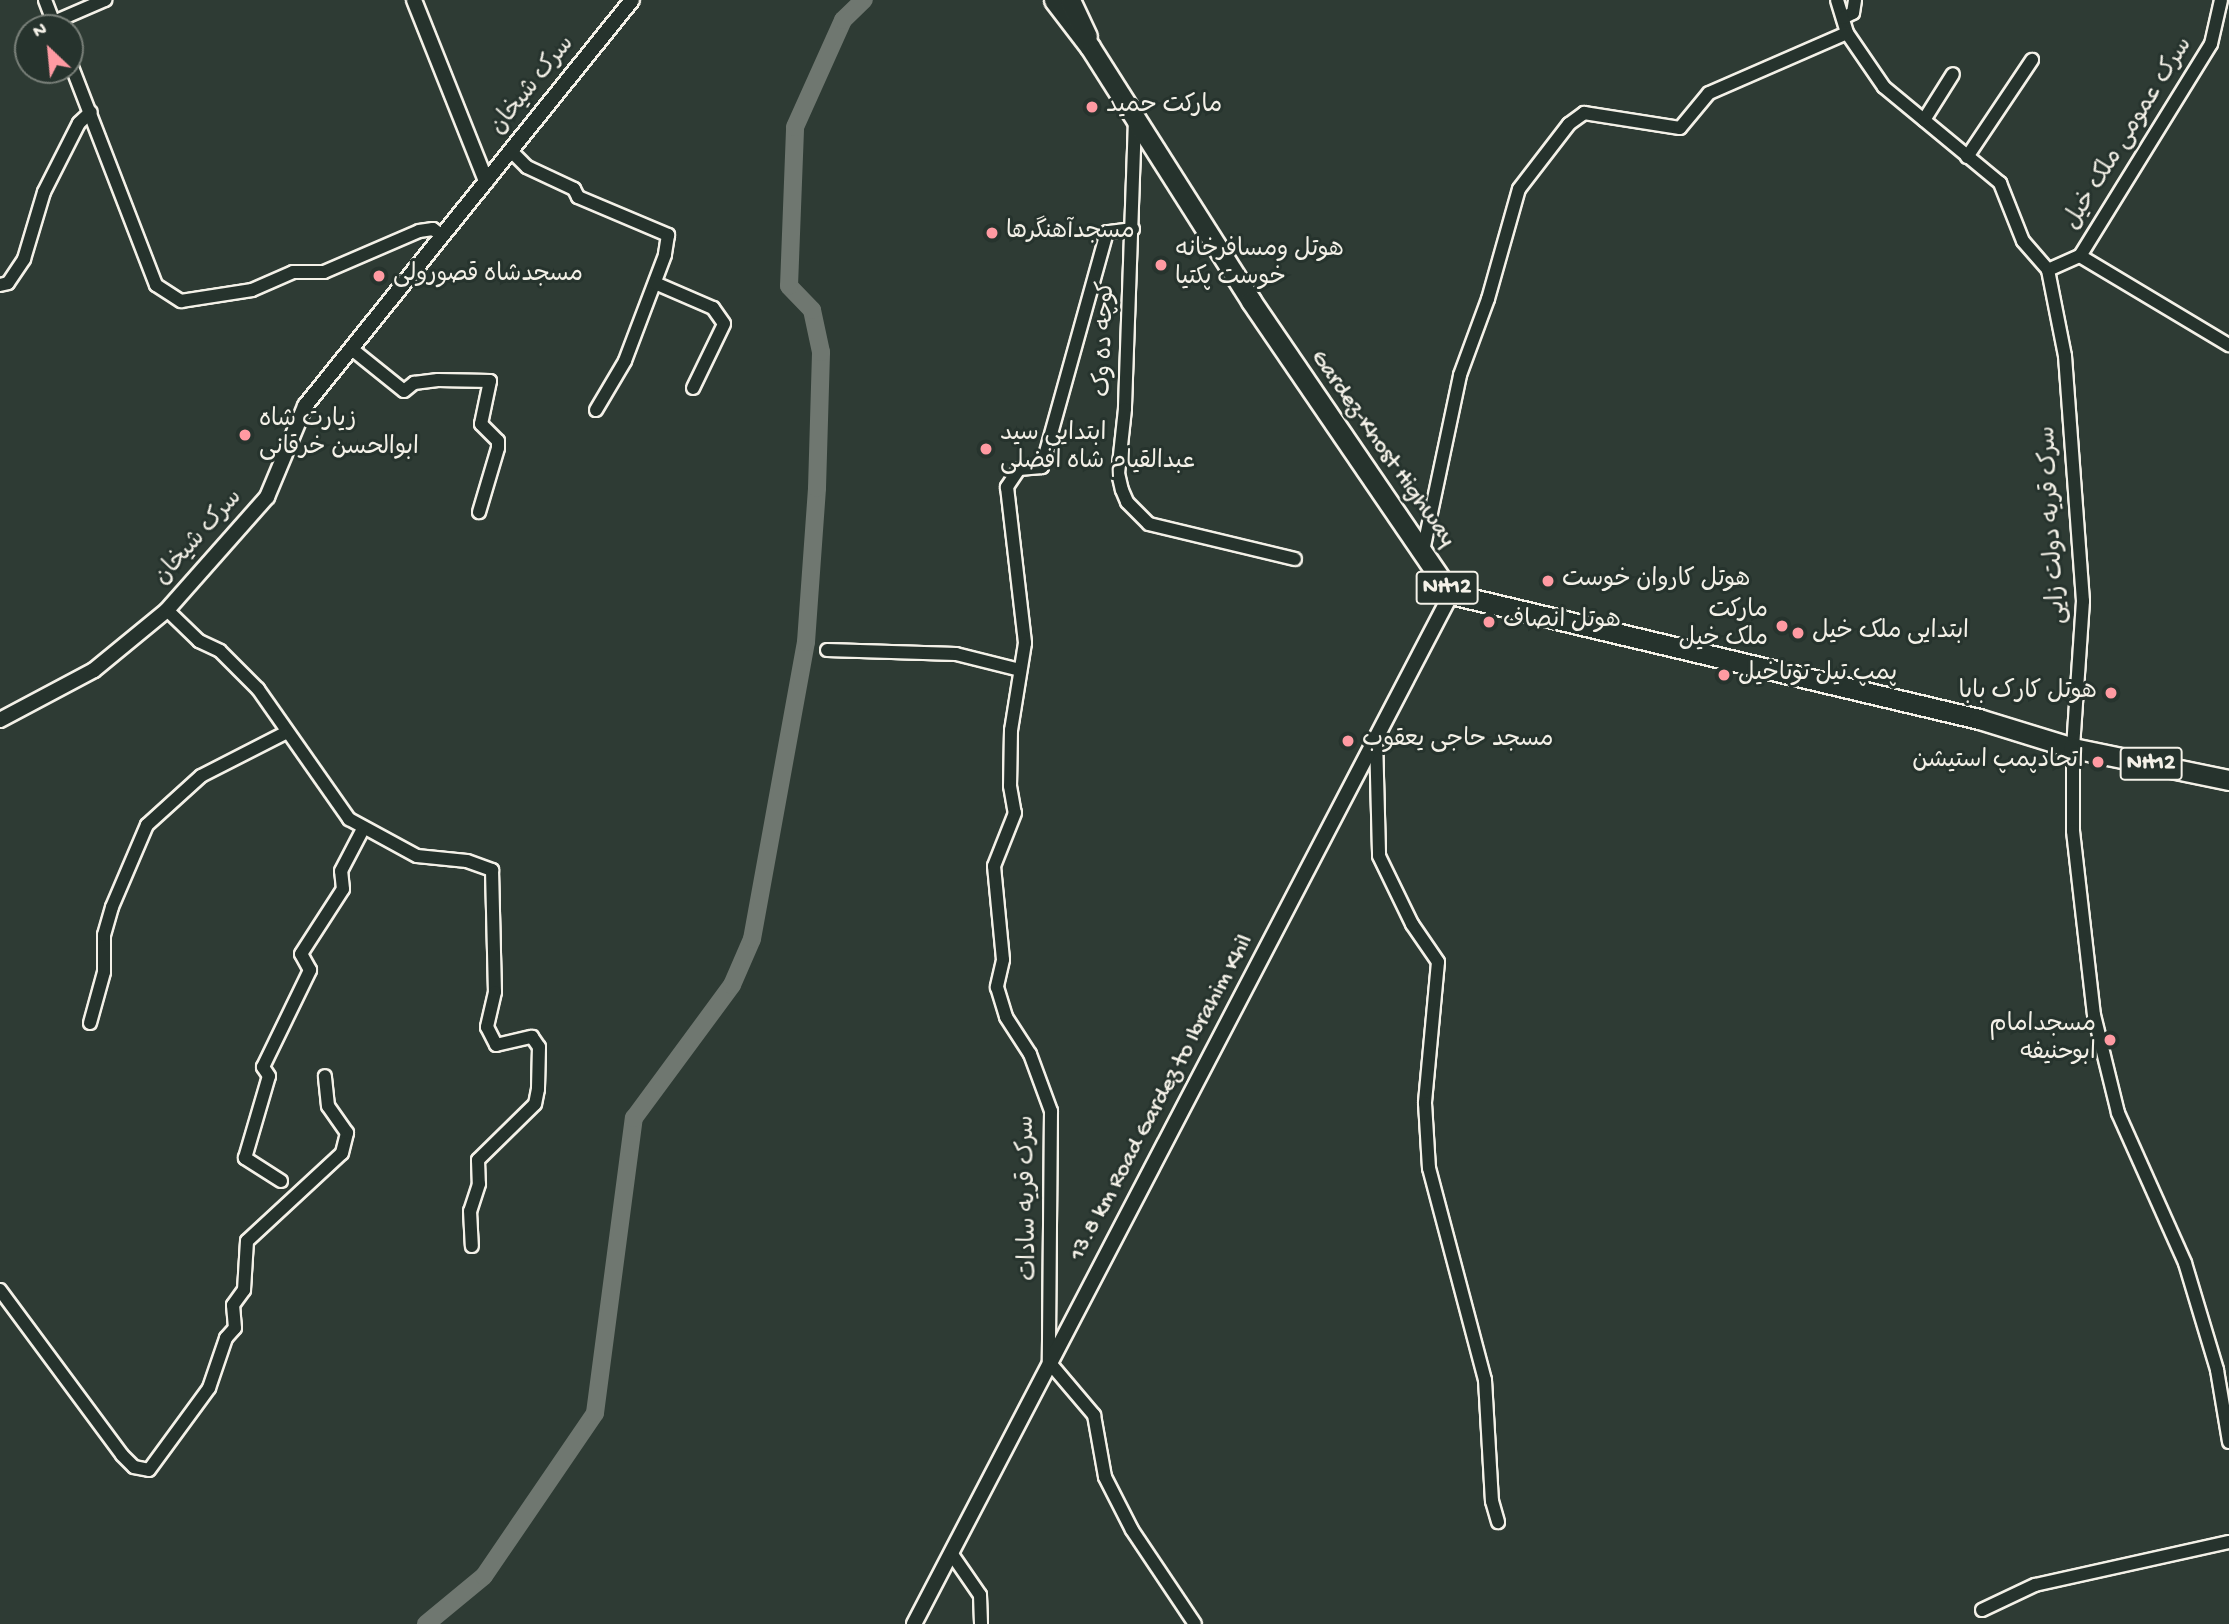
<!DOCTYPE html>
<meta charset="utf-8">
<style>
body{margin:0}
#map{position:relative;width:2229px;height:1624px;overflow:hidden;background:#2e3b34;font-family:"Gochi Hand","Playpen Sans Arabic",sans-serif}
div>[style]{position:absolute}
[style*='--x']{left:calc(var(--x)*1px);top:calc(var(--y)*1px);width:calc(var(--w)*1px);rotate:calc(var(--a)*1deg)}
.river>*{height:18px;margin:-9px;padding:0 9px;transform-origin:9px;border-radius:9px;background:#6f7770}
.roads{filter:drop-shadow(2px 0 #f4f1e8) drop-shadow(-2px 0 #f4f1e8) drop-shadow(0 2px #f4f1e8) drop-shadow(0 -2px #f4f1e8)}
.minor>*{height:12px;margin:-6px;padding:0 6px;transform-origin:6px;border-radius:6px;background:#26332d}
.tertiary>*{height:14px;margin:-7px;padding:0 7px;transform-origin:7px;border-radius:7px;background:#26332d}
.trunk>*{height:19px;margin:-9.5px;padding:0 9.5px;transform-origin:9.5px;border-radius:9.5px;background:#26332d}
.dots>*{width:19px;height:19px;translate:-50% -50%;box-sizing:border-box;border:4px solid #26332d;border-radius:50%}
span{translate:-50% -50%;white-space:nowrap;text-align:center;line-height:1.15;-webkit-text-stroke:6px #26332d;paint-order:stroke}
.shield-label span{padding:2px 5px;background:#26332d;border:2px solid;border-radius:5px;-webkit-text-stroke-width:0}
.shield-label{font-size:23px;color:#f4f1e8;font-weight:700}
.street-label{font-size:24px;color:#f4f1e8}
.poi-label{font-size:24px;color:#f4f1e8}
.left{translate:0 -50%;text-align:left}
.right{translate:-100% -50%;text-align:right}
.north{position:absolute;left:14px;top:14px;width:70px;height:70px;box-sizing:border-box;background:#26332d;border:2px solid #787f78;border-radius:50%;rotate:334deg;font-size:19px;font-weight:700;line-height:28px;text-align:center;color:#f4f1e8}
.north::after{content:'';display:block;margin:auto;width:24px;height:32px;background:#ff9aa2;clip-path:polygon(50% 0,100% 100%,50% 72%,0 100%)}
</style>
<div id="map">
<div class="river">
<i style="--x:426;--y:1624;--w:75;--a:-39.6"></i>
<i style="--x:484;--y:1576;--w:197;--a:-55.7"></i>
<i style="--x:595;--y:1413;--w:298;--a:-82.5"></i>
<i style="--x:634;--y:1118;--w:165;--a:-53.6"></i>
<i style="--x:732;--y:985;--w:50;--a:-66.5"></i>
<i style="--x:752;--y:939;--w:302;--a:-79.7"></i>
<i style="--x:806;--y:642;--w:154;--a:-85.9"></i>
<i style="--x:817;--y:488;--w:136;--a:-88.3"></i>
<i style="--x:821;--y:352;--w:43;--a:-102.1"></i>
<i style="--x:812;--y:310;--w:33;--a:-134"></i>
<i style="--x:789;--y:286;--w:159;--a:-87.8"></i>
<i style="--x:795;--y:127;--w:117;--a:-65.8"></i>
<i style="--x:843;--y:20;--w:29;--a:-44"></i>
</div>
<div class="roads">
<div class="minor">
<i style="--x:45;--y:0;--w:30;--a:69"></i>
<i style="--x:1837;--y:0;--w:34;--a:73"></i>
<i style="--x:1847;--y:33;--w:65;--a:55.6"></i>
<i style="--x:1884;--y:87;--w:151;--a:39.6"></i>
<i style="--x:2000;--y:183;--w:62;--a:68.4"></i>
<i style="--x:2023;--y:241;--w:38;--a:49"></i>
<i style="--x:2048;--y:270;--w:88;--a:78.8"></i>
<i style="--x:2065;--y:356;--w:246;--a:85.8"></i>
<i style="--x:2083;--y:601;--w:147;--a:93.9"></i>
<i style="--x:2073;--y:748;--w:83;--a:90"></i>
<i style="--x:2073;--y:831;--w:185;--a:83.5"></i>
<i style="--x:2094;--y:1015;--w:101;--a:76.2"></i>
<i style="--x:2118;--y:1113;--w:164;--a:65.9"></i>
<i style="--x:2185;--y:1263;--w:112;--a:73.3"></i>
<i style="--x:2217;--y:1370;--w:73;--a:80.5"></i>
<i style="--x:1843;--y:18;--w:11;--a:-27"></i>
<i style="--x:1853;--y:13;--w:13;--a:-81"></i>
<i style="--x:54;--y:22;--w:56;--a:-23.3"></i>
<i style="--x:70;--y:62;--w:239;--a:68.9"></i>
<i style="--x:156;--y:285;--w:30;--a:33"></i>
<i style="--x:181;--y:301;--w:72;--a:-8.8"></i>
<i style="--x:252;--y:290;--w:45;--a:-23.7"></i>
<i style="--x:293;--y:272;--w:31;--a:0"></i>
<i style="--x:324;--y:272;--w:103;--a:-23.3"></i>
<i style="--x:419;--y:231;--w:14;--a:-8"></i>
<i style="--x:433;--y:229;--w:10;--a:37"></i>
<i style="--x:1135;--y:120;--w:289;--a:92"></i>
<i style="--x:1125;--y:409;--w:64;--a:96.2"></i>
<i style="--x:1118;--y:473;--w:17;--a:77"></i>
<i style="--x:1122;--y:490;--w:13;--a:67"></i>
<i style="--x:1127;--y:502;--w:31;--a:45"></i>
<i style="--x:1149;--y:524;--w:150;--a:13.5"></i>
<i style="--x:1924;--y:120;--w:54;--a:-57.8"></i>
<i style="--x:510;--y:150;--w:24;--a:45"></i>
<i style="--x:527;--y:167;--w:52;--a:25.1"></i>
<i style="--x:574;--y:189;--w:9;--a:63"></i>
<i style="--x:578;--y:197;--w:98;--a:22.9"></i>
<i style="--x:668;--y:235;--w:20;--a:99"></i>
<i style="--x:665;--y:255;--w:113;--a:110.7"></i>
<i style="--x:625;--y:361;--w:57;--a:120.6"></i>
<i style="--x:1967;--y:157;--w:117;--a:-56.2"></i>
<i style="--x:1133;--y:229;--w:26;--a:173"></i>
<i style="--x:1107;--y:232;--w:244;--a:105.5"></i>
<i style="--x:1042;--y:467;--w:23;--a:175"></i>
<i style="--x:1019;--y:469;--w:22;--a:124"></i>
<i style="--x:1007;--y:487;--w:157;--a:83.4"></i>
<i style="--x:1025;--y:643;--w:88;--a:99.1"></i>
<i style="--x:1011;--y:730;--w:56;--a:91"></i>
<i style="--x:1010;--y:786;--w:27;--a:80"></i>
<i style="--x:1015;--y:813;--w:57;--a:111.6"></i>
<i style="--x:994;--y:866;--w:94;--a:84.5"></i>
<i style="--x:1003;--y:960;--w:28;--a:103"></i>
<i style="--x:997;--y:987;--w:31;--a:73"></i>
<i style="--x:1006;--y:1017;--w:44;--a:57"></i>
<i style="--x:1030;--y:1054;--w:61;--a:69.8"></i>
<i style="--x:1051;--y:1111;--w:251;--a:90.5"></i>
<i style="--x:1049;--y:1362;--w:70;--a:49.7"></i>
<i style="--x:1094;--y:1415;--w:63;--a:79.9"></i>
<i style="--x:1105;--y:1477;--w:59;--a:63"></i>
<i style="--x:1132;--y:1530;--w:113;--a:56.2"></i>
<i style="--x:2080;--y:256;--w:174;--a:30.9"></i>
<i style="--x:2048;--y:270;--w:35;--a:-24"></i>
<i style="--x:2080;--y:256;--w:249;--a:-58.3"></i>
<i style="--x:2211;--y:44;--w:45;--a:-77.2"></i>
<i style="--x:655;--y:283;--w:63;--a:23.3"></i>
<i style="--x:713;--y:308;--w:19;--a:55"></i>
<i style="--x:724;--y:324;--w:71;--a:115.8"></i>
<i style="--x:0;--y:285;--w:8;--a:-14"></i>
<i style="--x:8;--y:283;--w:29;--a:-56"></i>
<i style="--x:24;--y:259;--w:70;--a:-73.4"></i>
<i style="--x:44;--y:192;--w:77;--a:-63.1"></i>
<i style="--x:79;--y:123;--w:16;--a:-43"></i>
<i style="--x:353;--y:350;--w:65;--a:38.8"></i>
<i style="--x:404;--y:391;--w:13;--a:-39"></i>
<i style="--x:414;--y:383;--w:24;--a:-7"></i>
<i style="--x:438;--y:380;--w:52;--a:1.1"></i>
<i style="--x:490;--y:381;--w:44;--a:101.8"></i>
<i style="--x:481;--y:424;--w:24;--a:45"></i>
<i style="--x:498;--y:441;--w:7;--a:90"></i>
<i style="--x:498;--y:448;--w:67;--a:106.5"></i>
<i style="--x:1423;--y:551;--w:180;--a:-78.1"></i>
<i style="--x:1460;--y:375;--w:81;--a:-69.8"></i>
<i style="--x:1488;--y:299;--w:114;--a:-74.3"></i>
<i style="--x:1519;--y:189;--w:82;--a:-52.4"></i>
<i style="--x:1569;--y:124;--w:19;--a:-36"></i>
<i style="--x:1584;--y:113;--w:97;--a:8.9"></i>
<i style="--x:1680;--y:128;--w:45;--a:-50.4"></i>
<i style="--x:1709;--y:93;--w:150;--a:-23.5"></i>
<i style="--x:167;--y:610;--w:45;--a:44.1"></i>
<i style="--x:199;--y:641;--w:23;--a:25"></i>
<i style="--x:220;--y:651;--w:54;--a:45"></i>
<i style="--x:258;--y:689;--w:159;--a:55"></i>
<i style="--x:349;--y:819;--w:77;--a:28.6"></i>
<i style="--x:417;--y:856;--w:50;--a:5.7"></i>
<i style="--x:467;--y:861;--w:27;--a:20"></i>
<i style="--x:492;--y:870;--w:122;--a:88.6"></i>
<i style="--x:495;--y:992;--w:36;--a:103"></i>
<i style="--x:487;--y:1027;--w:20;--a:63"></i>
<i style="--x:496;--y:1045;--w:37;--a:-13"></i>
<i style="--x:532;--y:1037;--w:12;--a:55"></i>
<i style="--x:539;--y:1047;--w:42;--a:91.4"></i>
<i style="--x:538;--y:1089;--w:15;--a:101"></i>
<i style="--x:535;--y:1104;--w:80;--a:135.5"></i>
<i style="--x:478;--y:1160;--w:24;--a:88"></i>
<i style="--x:479;--y:1184;--w:28;--a:108"></i>
<i style="--x:470;--y:1211;--w:35;--a:87"></i>
<i style="--x:827;--y:650;--w:129;--a:1.8"></i>
<i style="--x:956;--y:654;--w:66;--a:14"></i>
<i style="--x:1376;--y:738;--w:118;--a:88.5"></i>
<i style="--x:1379;--y:856;--w:76;--a:64.1"></i>
<i style="--x:1412;--y:924;--w:46;--a:55.6"></i>
<i style="--x:1438;--y:962;--w:142;--a:95.3"></i>
<i style="--x:1425;--y:1103;--w:65;--a:86.5"></i>
<i style="--x:1429;--y:1168;--w:219;--a:75.2"></i>
<i style="--x:1485;--y:1380;--w:121;--a:86.7"></i>
<i style="--x:1492;--y:1501;--w:22;--a:74"></i>
<i style="--x:90;--y:1023;--w:53;--a:-74.6"></i>
<i style="--x:104;--y:972;--w:37;--a:-90"></i>
<i style="--x:104;--y:935;--w:29;--a:-74"></i>
<i style="--x:112;--y:907;--w:89;--a:-66.9"></i>
<i style="--x:147;--y:825;--w:73;--a:-42.2"></i>
<i style="--x:201;--y:776;--w:97;--a:-27.1"></i>
<i style="--x:281;--y:1181;--w:43;--a:-147.4"></i>
<i style="--x:245;--y:1158;--w:85;--a:-73.7"></i>
<i style="--x:269;--y:1076;--w:11;--a:-124"></i>
<i style="--x:263;--y:1067;--w:108;--a:-64.1"></i>
<i style="--x:310;--y:970;--w:18;--a:-119"></i>
<i style="--x:301;--y:954;--w:77;--a:-57.1"></i>
<i style="--x:343;--y:889;--w:18;--a:-96"></i>
<i style="--x:341;--y:871;--w:47;--a:-62.4"></i>
<i style="--x:0;--y:1290;--w:205;--a:53.5"></i>
<i style="--x:122;--y:1455;--w:17;--a:45"></i>
<i style="--x:134;--y:1467;--w:15;--a:11"></i>
<i style="--x:149;--y:1470;--w:102;--a:-53.8"></i>
<i style="--x:209;--y:1388;--w:53;--a:-71.2"></i>
<i style="--x:226;--y:1338;--w:13;--a:-48"></i>
<i style="--x:235;--y:1328;--w:23;--a:-95"></i>
<i style="--x:233;--y:1305;--w:19;--a:-54"></i>
<i style="--x:244;--y:1290;--w:49;--a:-86.5"></i>
<i style="--x:247;--y:1241;--w:129;--a:-42.8"></i>
<i style="--x:342;--y:1153;--w:21;--a:-76"></i>
<i style="--x:347;--y:1133;--w:33;--a:-125"></i>
<i style="--x:328;--y:1106;--w:30;--a:-96"></i>
<i style="--x:951;--y:1553;--w:51;--a:55.4"></i>
<i style="--x:980;--y:1595;--w:29;--a:88"></i>
<i style="--x:1982;--y:1610;--w:59;--a:-25.3"></i>
<i style="--x:2035;--y:1585;--w:199;--a:-12.5"></i>
</div>
<div class="tertiary">
<i style="--x:414;--y:0;--w:195;--a:68.3"></i>
<i style="--x:0;--y:720;--w:106;--a:-28"></i>
<i style="--x:94;--y:670;--w:94;--a:-39.4"></i>
<i style="--x:167;--y:610;--w:151;--a:-48.5"></i>
<i style="--x:267;--y:497;--w:99;--a:-67.3"></i>
<i style="--x:305;--y:406;--w:521;--a:-51.15"></i>
<i style="--x:914;--y:1624;--w:1162;--a:-62.46"></i>
</div>
<div class="trunk">
<i style="--x:1054;--y:0;--w:59;--a:52.5"></i>
<i style="--x:1090;--y:47;--w:301;--a:57.6"></i>
<i style="--x:1251;--y:301;--w:355;--a:55.7"></i>
<i style="--x:1451;--y:594;--w:543;--a:13.32"></i>
<i style="--x:1979;--y:719;--w:98;--a:17.1"></i>
<i style="--x:2073;--y:748;--w:159;--a:11.6"></i>
<i style="--x:1070;--y:0;--w:40;--a:65"></i>
</div>
</div>
<div class="dots">
<i style="left:1092px;top:107px;background:#ff9aa2"></i>
<i style="left:992px;top:233px;background:#ff9aa2"></i>
<i style="left:1161px;top:265px;background:#ff9aa2"></i>
<i style="left:379px;top:276px;background:#ff9aa2"></i>
<i style="left:245px;top:435px;background:#ff9aa2"></i>
<i style="left:986px;top:449px;background:#ff9aa2"></i>
<i style="left:1548px;top:581px;background:#ff9aa2"></i>
<i style="left:1489px;top:622px;background:#ff9aa2"></i>
<i style="left:1782px;top:626px;background:#ff9aa2"></i>
<i style="left:1798px;top:633px;background:#ff9aa2"></i>
<i style="left:1724px;top:675px;background:#ff9aa2"></i>
<i style="left:2111px;top:693px;background:#ff9aa2"></i>
<i style="left:1348px;top:741px;background:#ff9aa2"></i>
<i style="left:2098px;top:762px;background:#ff9aa2"></i>
<i style="left:2110px;top:1040px;background:#ff9aa2"></i>
</div>
<div class="shield-label">
<span style="left:1447px;top:588px">NH12</span>
<span style="left:2151px;top:764px">NH12</span>
</div>
<div class="street-label">
<span style="left:533px;top:86px;rotate:-51deg">سرک شیخان</span>
<span style="left:2129px;top:134px;rotate:-58deg">سرک عمومی ملک خیل</span>
<span style="left:1106px;top:339px;rotate:-88deg">کوچه ده وک</span>
<span style="left:1382px;top:449px;rotate:55deg">Gardez-Khost Highway</span>
<span style="left:2054px;top:525px;rotate:-93deg">سرک قریه دولت زایی</span>
<span style="left:199px;top:538px;rotate:-48deg">سرک شیخان</span>
<span style="left:1162px;top:1098px;rotate:-62deg">13.8 km Road Gardez to Ibrahim Khil</span>
<span style="left:1029px;top:1198px;rotate:-91deg">سرک قریه سادات</span>
</div>
<div class="poi-label">
<span class="left" style="left:1106px;top:107px">مارکت حمید</span>
<span class="left" style="left:1006px;top:233px">مسجدآهنگرها</span>
<span class="left" style="left:1175px;top:265px">هوتل ومسافرخانه<br>خوست پکتیا</span>
<span class="left" style="left:393px;top:276px">مسجدشاه قصورولی</span>
<span class="left" style="left:259px;top:435px">زیارت شاه<br>ابوالحسن خرقانی</span>
<span class="left" style="left:1000px;top:449px">ابتدایی سید<br>عبدالقیام شاه افضلی</span>
<span class="left" style="left:1562px;top:581px">هوتل کاروان خوست</span>
<span class="right" style="left:1768px;top:626px">مارکت<br>ملک خیل</span>
<span class="left" style="left:1503px;top:622px">هوتل انصاف</span>
<span class="left" style="left:1812px;top:633px">ابتدایی ملک خیل</span>
<span class="left" style="left:1738px;top:675px">پمپ تیل توتاخیل</span>
<span class="right" style="left:2097px;top:693px">هوتل کارک بابا</span>
<span class="left" style="left:1362px;top:741px">مسجد حاجی یعقوب</span>
<span class="right" style="left:2084px;top:762px">اتحادپمپ استیشن</span>
<span class="right" style="left:2096px;top:1040px">مسجدامام<br>ابوحنیفه</span>
</div>
<div class="north">N</div>
</div>
